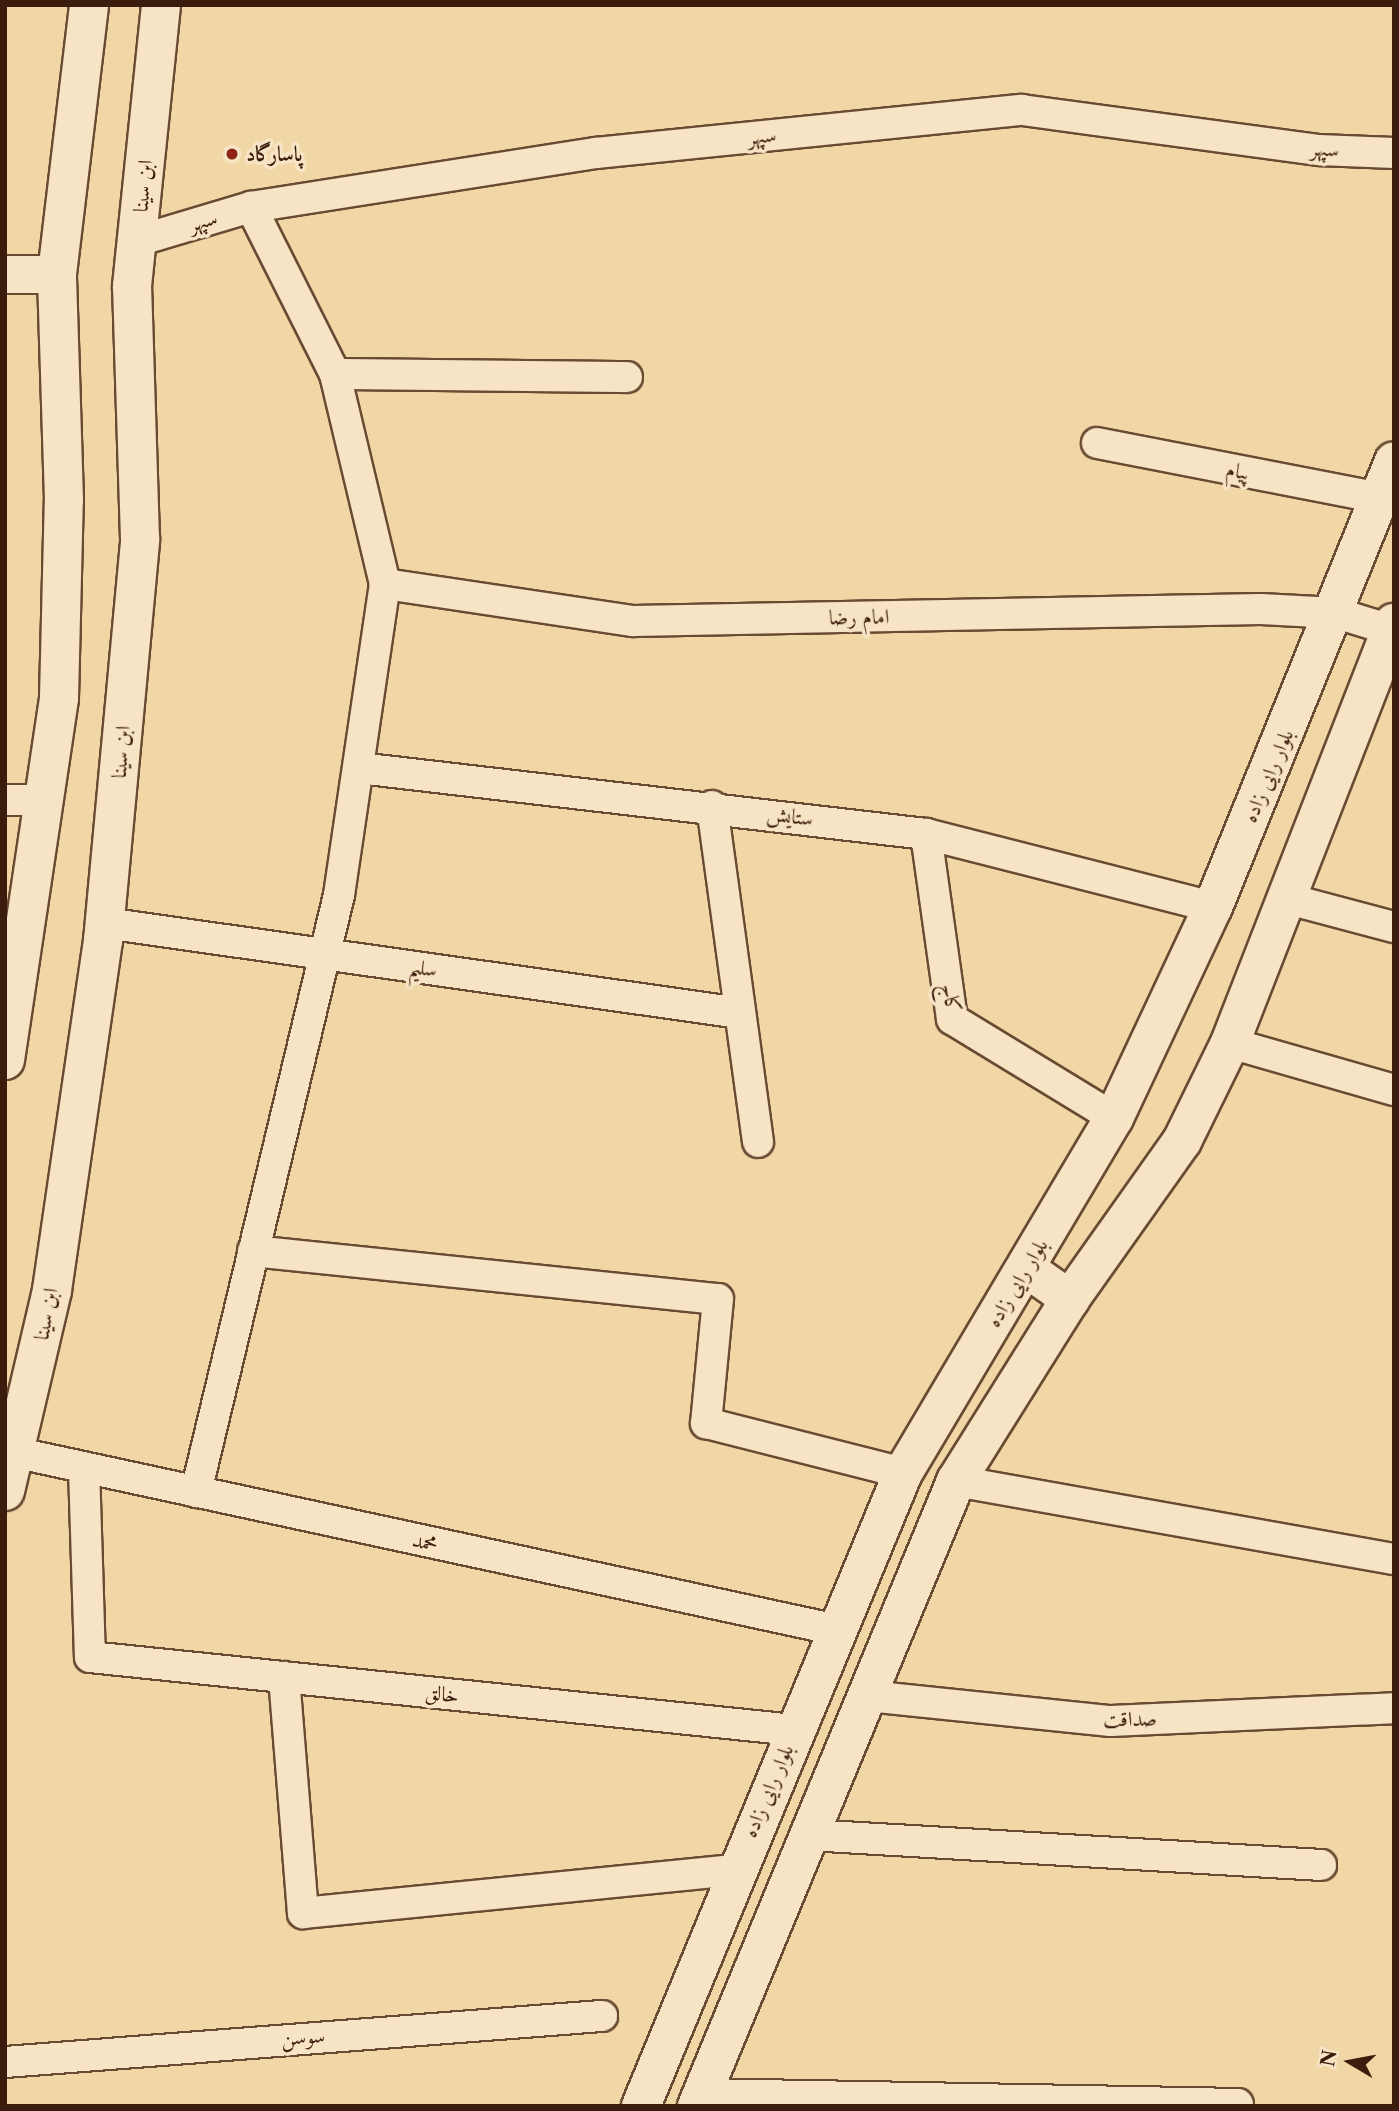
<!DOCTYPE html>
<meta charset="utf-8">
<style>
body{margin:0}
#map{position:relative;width:1399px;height:2111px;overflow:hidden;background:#f1d6a6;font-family:"Libre Caslon Text",Amiri,serif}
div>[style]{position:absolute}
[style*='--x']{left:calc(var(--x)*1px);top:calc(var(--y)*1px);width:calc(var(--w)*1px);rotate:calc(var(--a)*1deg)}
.roads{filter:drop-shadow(2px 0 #694a32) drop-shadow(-2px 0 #694a32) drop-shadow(0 2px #694a32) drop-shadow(0 -2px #694a32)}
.minor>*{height:30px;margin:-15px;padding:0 15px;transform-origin:15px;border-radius:15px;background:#f6e4c5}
.tertiary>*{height:37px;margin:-18.5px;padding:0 18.5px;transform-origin:18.5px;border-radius:18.5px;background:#f6e4c5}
.secondary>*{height:38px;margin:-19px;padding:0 19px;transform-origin:19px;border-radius:19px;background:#f6e4c5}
.dots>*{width:19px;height:19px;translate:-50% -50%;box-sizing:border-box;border:4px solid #f6e4c5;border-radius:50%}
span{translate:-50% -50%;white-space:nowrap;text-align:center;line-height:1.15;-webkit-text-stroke:7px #f6e4c5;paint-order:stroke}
.street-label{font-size:21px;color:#3c1c0c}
.poi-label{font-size:21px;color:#3c1c0c;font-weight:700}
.left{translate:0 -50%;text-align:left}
.frame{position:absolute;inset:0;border:7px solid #3c1c0c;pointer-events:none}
.north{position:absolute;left:1315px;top:2027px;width:70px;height:70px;-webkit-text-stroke:5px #f6e4c5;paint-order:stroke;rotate:280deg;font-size:19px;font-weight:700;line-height:28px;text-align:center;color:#3c1c0c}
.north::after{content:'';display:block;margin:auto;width:24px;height:32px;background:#3c1c0c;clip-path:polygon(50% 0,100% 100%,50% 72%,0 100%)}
</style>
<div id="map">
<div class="roads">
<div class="minor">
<i style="--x:137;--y:241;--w:119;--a:-16.6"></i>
<i style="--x:251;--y:207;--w:349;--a:-8.9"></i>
<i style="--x:596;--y:153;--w:428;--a:-5.8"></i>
<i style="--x:1022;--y:110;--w:300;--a:7.7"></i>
<i style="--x:1319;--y:150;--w:75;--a:2.3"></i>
<i style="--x:335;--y:374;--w:292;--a:0.6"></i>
<i style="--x:1097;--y:443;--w:288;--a:11"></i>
<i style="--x:385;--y:584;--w:251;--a:8.5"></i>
<i style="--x:633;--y:621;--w:628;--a:-1.09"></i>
<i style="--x:1261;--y:609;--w:75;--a:3.1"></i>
<i style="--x:1336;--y:613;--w:61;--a:17.2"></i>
<i style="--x:359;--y:768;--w:571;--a:6.64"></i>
<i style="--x:926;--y:834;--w:296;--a:14.3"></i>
<i style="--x:5;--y:800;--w:37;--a:0"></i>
<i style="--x:712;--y:806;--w:339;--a:82.2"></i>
<i style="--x:926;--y:834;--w:187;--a:82"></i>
<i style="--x:952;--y:1019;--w:190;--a:31.4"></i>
<i style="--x:1285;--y:898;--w:113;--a:14.9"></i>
<i style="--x:105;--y:923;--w:641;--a:8.07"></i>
<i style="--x:1230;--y:1043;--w:171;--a:16"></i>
<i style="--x:253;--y:1251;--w:467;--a:5.9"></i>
<i style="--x:718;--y:1299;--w:125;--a:95.5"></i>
<i style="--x:706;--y:1423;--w:203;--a:14.2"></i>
<i style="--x:18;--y:1453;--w:834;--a:12.19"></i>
<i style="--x:84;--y:1468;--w:189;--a:88.2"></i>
<i style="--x:90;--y:1657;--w:708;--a:5.92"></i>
<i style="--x:956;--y:1481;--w:445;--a:10.1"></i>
<i style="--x:196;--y:1492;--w:614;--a:-76.53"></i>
<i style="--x:339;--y:895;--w:314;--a:-81.6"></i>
<i style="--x:385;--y:584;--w:216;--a:-103.4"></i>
<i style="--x:335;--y:374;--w:187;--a:-116.7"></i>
<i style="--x:284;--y:1677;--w:237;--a:85.4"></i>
<i style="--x:303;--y:1913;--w:433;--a:-5.7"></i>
<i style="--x:868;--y:1696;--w:244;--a:5.9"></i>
<i style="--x:1111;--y:1721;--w:283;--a:-2.6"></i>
<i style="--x:809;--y:1835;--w:513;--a:3.35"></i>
<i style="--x:5;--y:2062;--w:599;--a:-4.41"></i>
<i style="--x:700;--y:2094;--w:538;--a:1.06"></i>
</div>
<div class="tertiary">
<i style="--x:5;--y:274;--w:52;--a:0"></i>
<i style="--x:1026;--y:1268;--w:54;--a:35.2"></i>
</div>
<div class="secondary">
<i style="--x:5;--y:1060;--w:366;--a:-81.5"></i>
<i style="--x:59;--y:698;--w:198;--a:-88.6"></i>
<i style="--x:64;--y:500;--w:226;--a:-91.8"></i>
<i style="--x:57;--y:274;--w:271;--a:-83.2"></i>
<i style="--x:5;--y:1491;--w:206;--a:-76.8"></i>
<i style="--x:52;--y:1290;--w:353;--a:-81.7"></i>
<i style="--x:103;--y:941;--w:404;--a:-84.7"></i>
<i style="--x:140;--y:539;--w:253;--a:-91.8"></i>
<i style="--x:132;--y:286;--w:282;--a:-84.1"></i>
<i style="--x:641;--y:2106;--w:685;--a:-67.52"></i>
<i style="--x:903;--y:1473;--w:413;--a:-59.3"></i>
<i style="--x:1114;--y:1118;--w:233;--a:-64.9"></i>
<i style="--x:1213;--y:907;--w:481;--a:-67.9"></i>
<i style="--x:697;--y:2106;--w:677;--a:-67.49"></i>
<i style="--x:956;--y:1481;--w:215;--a:-57.9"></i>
<i style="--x:1070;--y:1299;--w:194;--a:-54.7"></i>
<i style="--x:1182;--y:1141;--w:109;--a:-63.9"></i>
<i style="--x:1230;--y:1043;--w:451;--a:-68.7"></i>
</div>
</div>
<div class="dots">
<i style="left:232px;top:154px;background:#8f2418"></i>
</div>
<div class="street-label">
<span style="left:762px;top:136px;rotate:-6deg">سپهر</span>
<span style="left:1325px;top:149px;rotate:4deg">سپهر</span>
<span style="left:143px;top:186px;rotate:-84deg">ابن سینا</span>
<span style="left:203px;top:221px;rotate:-16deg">سپهر</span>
<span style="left:1238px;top:471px;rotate:11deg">پیام</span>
<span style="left:859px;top:617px;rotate:-1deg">امام رضا</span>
<span style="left:121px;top:752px;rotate:-85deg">ابن سینا</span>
<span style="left:1268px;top:776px;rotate:-67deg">بلوار رایی زاده</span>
<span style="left:790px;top:816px;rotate:7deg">ستایش</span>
<span style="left:423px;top:968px;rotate:8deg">سلیم</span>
<span style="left:951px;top:998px;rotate:77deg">کاج</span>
<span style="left:1017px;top:1283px;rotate:-59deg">بلوار رایی زاده</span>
<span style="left:46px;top:1314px;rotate:-79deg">ابن سینا</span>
<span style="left:425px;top:1542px;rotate:12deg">محمد</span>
<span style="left:442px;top:1694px;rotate:6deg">خالق</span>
<span style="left:1130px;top:1719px;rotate:-1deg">صداقت</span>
<span style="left:768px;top:1791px;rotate:-67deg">بلوار رایی زاده</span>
<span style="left:303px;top:2037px;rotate:-4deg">سوسن</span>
</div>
<div class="poi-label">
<span class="left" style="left:246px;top:154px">پاسارگاد</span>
</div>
<div class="frame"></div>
<div class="north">N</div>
</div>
